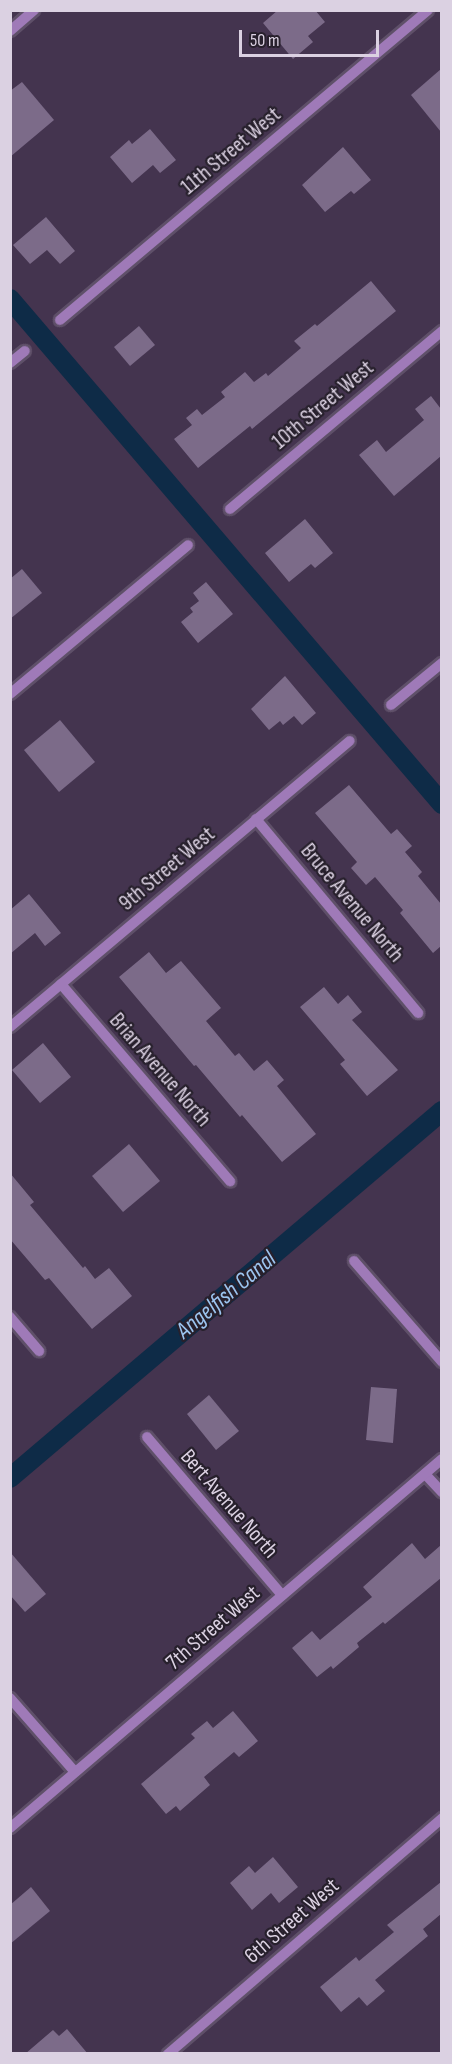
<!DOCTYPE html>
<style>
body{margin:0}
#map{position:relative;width:452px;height:2064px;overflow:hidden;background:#44344f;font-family:"Sofia Sans Condensed",sans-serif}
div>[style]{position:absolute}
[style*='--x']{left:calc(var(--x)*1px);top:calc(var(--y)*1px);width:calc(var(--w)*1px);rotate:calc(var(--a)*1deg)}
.canal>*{height:20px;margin:-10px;padding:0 10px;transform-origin:10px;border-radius:10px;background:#0e2b47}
.building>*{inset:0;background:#7c6b89}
.roads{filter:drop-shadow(2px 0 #5f5069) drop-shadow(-2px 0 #5f5069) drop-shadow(0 2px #5f5069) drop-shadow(0 -2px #5f5069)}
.minor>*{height:10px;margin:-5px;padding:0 5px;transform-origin:5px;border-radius:5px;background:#9f7ab8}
span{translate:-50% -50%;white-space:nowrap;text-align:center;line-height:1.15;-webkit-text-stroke:4.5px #27202c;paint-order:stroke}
.street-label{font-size:22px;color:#dbd1e2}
.water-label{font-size:24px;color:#9cc4ef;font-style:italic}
.frame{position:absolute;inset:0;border:12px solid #dbd1e2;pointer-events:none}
.scale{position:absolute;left:239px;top:30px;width:140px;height:27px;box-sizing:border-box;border:3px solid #dbd1e2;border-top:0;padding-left:8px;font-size:18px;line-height:21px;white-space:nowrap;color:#dbd1e2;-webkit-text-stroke:4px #27202c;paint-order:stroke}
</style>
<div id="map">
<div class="canal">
<i style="--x:10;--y:299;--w:665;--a:49.45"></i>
<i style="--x:10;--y:1478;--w:567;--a:-40.35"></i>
</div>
<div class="building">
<i style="clip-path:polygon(278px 10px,315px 10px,325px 22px,308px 36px,313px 42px,293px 59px,263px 23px)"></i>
<i style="clip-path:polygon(441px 69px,441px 132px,411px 95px)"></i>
<i style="clip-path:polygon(22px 82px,54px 120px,10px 157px,10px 91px)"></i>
<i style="clip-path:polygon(150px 129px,176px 160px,160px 173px,153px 165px,132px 183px,110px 157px,129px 140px,132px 144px)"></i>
<i style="clip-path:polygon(343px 147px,371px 180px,354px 194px,351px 191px,325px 212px,302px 185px)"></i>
<i style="clip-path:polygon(46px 217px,75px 251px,60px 264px,47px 250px,30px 264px,13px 245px)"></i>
<i style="clip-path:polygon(371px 281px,396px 311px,252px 429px,250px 426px,198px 468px,174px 439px,192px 425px,186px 418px,197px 409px,202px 415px,225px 397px,221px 392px,245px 372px,254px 382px,266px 373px,268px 376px,301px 348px,294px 341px,315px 324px,317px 326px)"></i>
<i style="clip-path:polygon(139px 326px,155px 345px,130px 366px,114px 347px)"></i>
<i style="clip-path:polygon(431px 396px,441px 409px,441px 456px,394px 496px,359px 455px,377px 440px,386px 452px,424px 420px,415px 409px)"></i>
<i style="clip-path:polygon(305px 519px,333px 553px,315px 568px,311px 564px,289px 582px,265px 553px)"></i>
<i style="clip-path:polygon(22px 569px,42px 593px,10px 619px,10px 579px)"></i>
<i style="clip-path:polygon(206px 582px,233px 614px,198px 643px,181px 622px,193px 612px,190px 608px,199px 601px,193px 593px)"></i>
<i style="clip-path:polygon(285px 676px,316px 713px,302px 725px,294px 716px,283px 725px,280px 721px,269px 730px,251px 709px)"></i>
<i style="clip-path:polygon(60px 720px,95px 762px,59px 792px,24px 750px)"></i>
<i style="clip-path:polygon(349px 785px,391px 834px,397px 829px,412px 846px,405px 852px,422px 872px,418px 876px,441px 904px,441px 946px,433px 953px,400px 913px,403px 910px,375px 877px,366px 885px,351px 868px,357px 862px,315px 813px)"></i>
<i style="clip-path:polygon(29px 894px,61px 933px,45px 946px,35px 933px,10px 954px,10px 910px)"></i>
<i style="clip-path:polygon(149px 952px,166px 973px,181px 961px,221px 1008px,206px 1021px,235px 1056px,239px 1053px,254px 1071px,267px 1060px,284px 1080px,277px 1086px,316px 1134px,282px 1162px,242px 1115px,240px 1117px,196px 1065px,194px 1066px,119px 977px)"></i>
<i style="clip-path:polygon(324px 987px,338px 1004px,348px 995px,362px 1012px,352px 1020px,398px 1070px,367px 1096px,340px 1064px,345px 1060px,300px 1007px)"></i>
<i style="clip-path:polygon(43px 1043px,71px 1077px,40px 1103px,12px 1070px)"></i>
<i style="clip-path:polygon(129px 1144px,160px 1181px,123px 1212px,92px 1176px)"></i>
<i style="clip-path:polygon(10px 1173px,34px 1202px,30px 1205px,83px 1268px,85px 1266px,95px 1279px,109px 1268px,132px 1296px,92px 1329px,49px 1278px,45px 1280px,10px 1239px)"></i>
<i style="clip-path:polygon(371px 1387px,397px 1389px,393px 1443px,366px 1440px)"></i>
<i style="clip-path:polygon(209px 1395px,239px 1431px,216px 1450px,187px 1414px)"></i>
<i style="clip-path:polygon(412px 1543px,425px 1559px,441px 1545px,441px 1578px,385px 1624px,383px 1622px,357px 1643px,359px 1647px,333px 1669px,331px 1666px,317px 1677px,292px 1648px,312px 1631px,320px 1640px,372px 1597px,363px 1587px)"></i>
<i style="clip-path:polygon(10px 1552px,46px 1594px,25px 1612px,10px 1595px)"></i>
<i style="clip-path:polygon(233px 1711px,258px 1741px,239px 1757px,234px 1752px,204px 1777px,210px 1785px,180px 1811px,176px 1806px,166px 1814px,141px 1784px,195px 1738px,191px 1734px,207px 1721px,213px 1728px)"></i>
<i style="clip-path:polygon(273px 1857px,298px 1887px,279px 1903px,271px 1893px,252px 1910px,230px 1883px,249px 1866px,255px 1873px)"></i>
<i style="clip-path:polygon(441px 1882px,441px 1914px,423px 1929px,428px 1936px,375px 1980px,385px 1991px,367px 2006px,359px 1997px,341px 2012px,320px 1987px,356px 1957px,359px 1961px,394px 1932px,387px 1925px)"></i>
<i style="clip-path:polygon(31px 1887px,50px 1911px,10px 1944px,10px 1905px)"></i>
<i style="clip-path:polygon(67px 2029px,88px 2054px,25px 2054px,53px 2030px,59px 2036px)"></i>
</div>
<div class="roads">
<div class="minor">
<i style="--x:10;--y:31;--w:32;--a:-41"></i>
<i style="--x:60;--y:320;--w:481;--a:-40.1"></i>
<i style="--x:10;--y:363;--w:19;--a:-39"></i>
<i style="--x:230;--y:509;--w:277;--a:-40"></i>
<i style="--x:10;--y:694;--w:232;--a:-39.9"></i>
<i style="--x:391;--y:705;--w:66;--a:-39.5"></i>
<i style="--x:256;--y:819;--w:253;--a:50.1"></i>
<i style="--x:61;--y:984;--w:260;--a:49.4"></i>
<i style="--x:10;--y:1027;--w:444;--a:-40.1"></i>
<i style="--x:354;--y:1261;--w:134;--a:48.9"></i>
<i style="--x:10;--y:1317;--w:45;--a:49.5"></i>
<i style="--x:147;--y:1437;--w:208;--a:49.5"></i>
<i style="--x:425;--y:1474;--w:25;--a:47"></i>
<i style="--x:10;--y:1698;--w:98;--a:48.7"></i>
<i style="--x:10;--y:1828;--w:568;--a:-40.5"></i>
<i style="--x:168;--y:2054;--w:362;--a:-40.7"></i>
</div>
</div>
<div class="street-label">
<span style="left:231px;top:151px;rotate:-40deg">11th Street West</span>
<span style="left:323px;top:405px;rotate:-40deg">10th Street West</span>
<span style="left:167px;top:869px;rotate:-40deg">9th Street West</span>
<span style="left:352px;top:903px;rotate:50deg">Bruce Avenue North</span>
<span style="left:160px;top:1070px;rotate:49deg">Brian Avenue North</span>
<span style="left:229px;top:1504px;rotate:49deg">Bert Avenue North</span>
<span style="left:213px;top:1628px;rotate:-41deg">7th Street West</span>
<span style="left:292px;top:1921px;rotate:-41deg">6th Street West</span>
</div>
<div class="water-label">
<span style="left:226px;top:1295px;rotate:-40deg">Angelfish Canal</span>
</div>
<div class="frame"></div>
<div class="scale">50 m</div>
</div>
